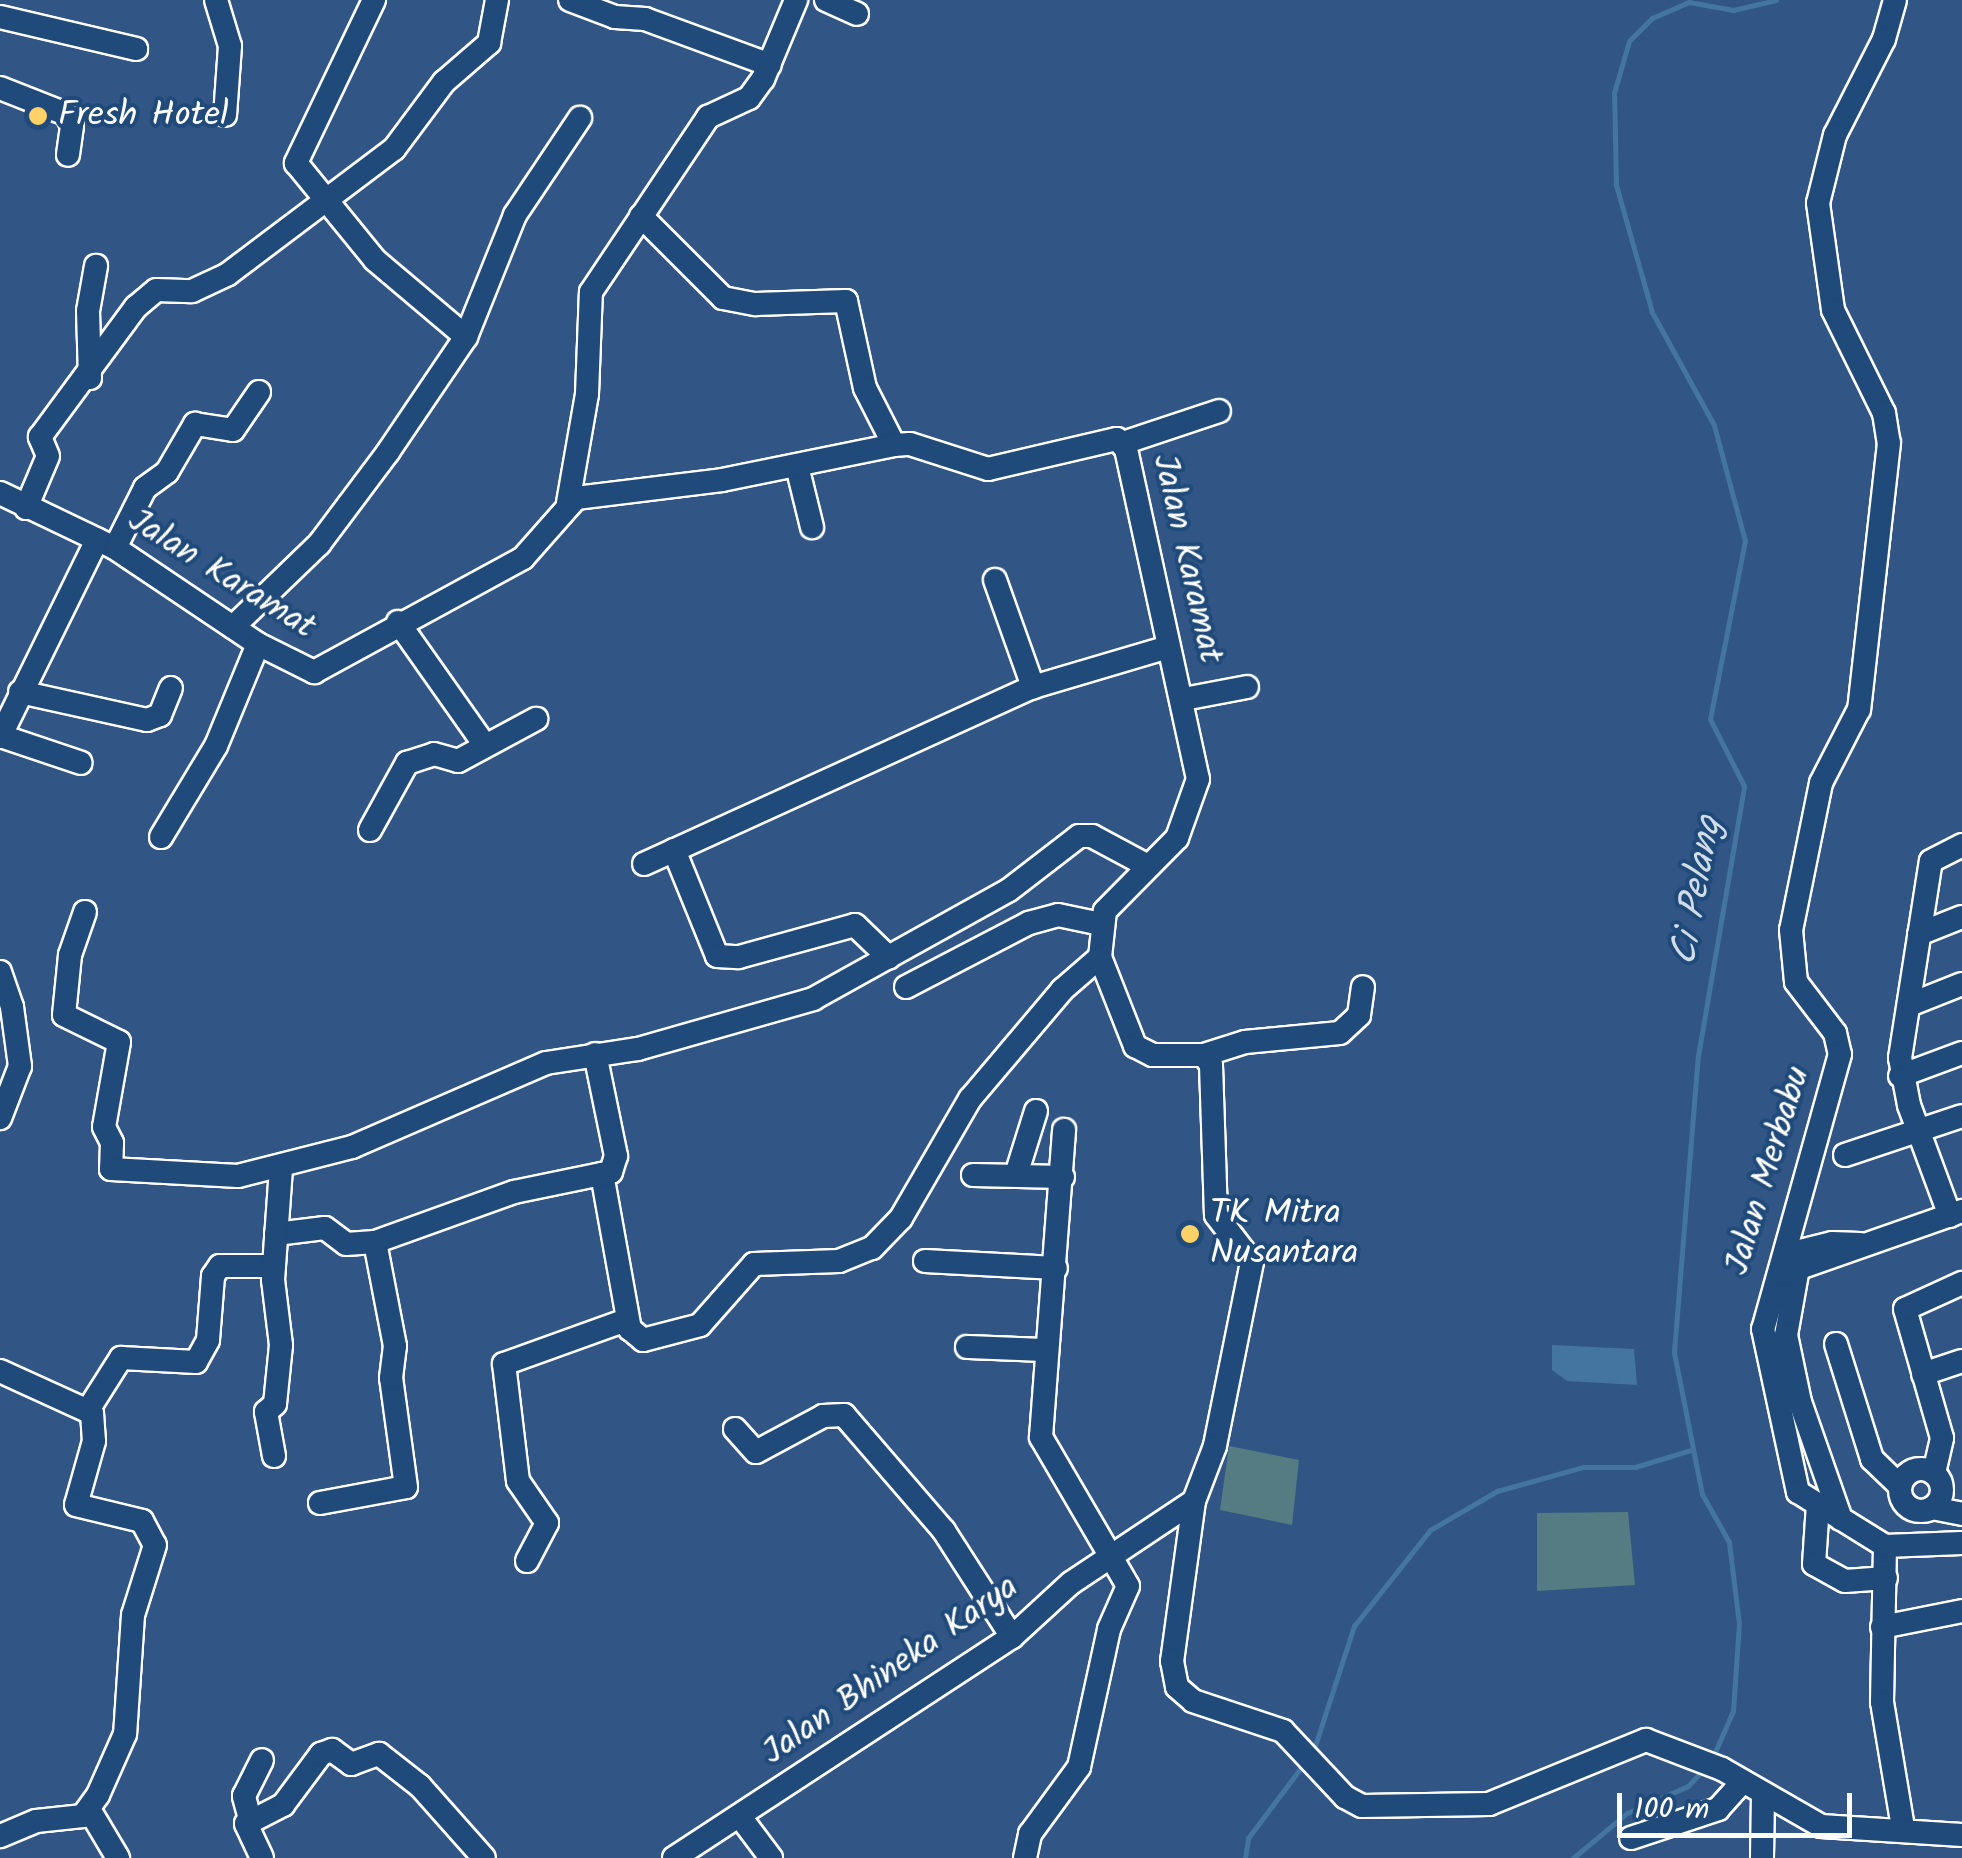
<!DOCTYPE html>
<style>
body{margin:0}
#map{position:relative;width:1962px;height:1858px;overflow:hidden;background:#315686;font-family:Kalam,sans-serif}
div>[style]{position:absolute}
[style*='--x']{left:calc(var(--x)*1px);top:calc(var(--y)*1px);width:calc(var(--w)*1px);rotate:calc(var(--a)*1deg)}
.green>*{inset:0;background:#547c82}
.water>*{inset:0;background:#4375a0}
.stream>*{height:5px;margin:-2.5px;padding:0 2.5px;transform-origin:2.5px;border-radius:2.5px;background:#4375a0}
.roads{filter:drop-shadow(2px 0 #fff) drop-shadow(-2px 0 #fff) drop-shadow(0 2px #fff) drop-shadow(0 -2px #fff)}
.minor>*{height:22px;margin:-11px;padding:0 11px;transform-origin:11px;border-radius:11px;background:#1f4a7a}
.minor>.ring{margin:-11px;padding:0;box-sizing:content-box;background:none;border:22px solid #1f4a7a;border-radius:50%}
.dots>*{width:28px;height:28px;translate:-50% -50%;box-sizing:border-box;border:5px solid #1f4a7a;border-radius:50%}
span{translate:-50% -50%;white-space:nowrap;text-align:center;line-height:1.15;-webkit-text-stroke:8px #1f4a7a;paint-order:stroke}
.poi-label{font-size:35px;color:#fff}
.left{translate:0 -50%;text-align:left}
.street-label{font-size:35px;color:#fff}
.water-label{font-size:38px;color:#d0dce7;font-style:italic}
.scale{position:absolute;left:1617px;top:1793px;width:235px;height:45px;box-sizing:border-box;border:5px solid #fff;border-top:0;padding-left:12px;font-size:30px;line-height:35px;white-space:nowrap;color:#fff;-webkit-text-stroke:8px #1f4a7a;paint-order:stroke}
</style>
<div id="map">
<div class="green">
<i style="clip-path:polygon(1229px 1446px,1299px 1460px,1292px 1525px,1220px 1510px)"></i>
<i style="clip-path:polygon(1628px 1512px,1635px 1585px,1537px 1591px,1537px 1513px)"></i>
</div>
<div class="water">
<i style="clip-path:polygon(1552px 1345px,1634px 1349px,1637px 1385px,1567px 1381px,1552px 1370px)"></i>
</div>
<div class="stream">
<i style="--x:1313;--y:1752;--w:133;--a:-72"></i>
<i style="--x:1354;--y:1626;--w:122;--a:-51.6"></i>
<i style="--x:1430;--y:1530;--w:78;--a:-30.2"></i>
<i style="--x:1497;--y:1491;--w:89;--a:-15.6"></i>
<i style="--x:1583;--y:1467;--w:52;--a:0"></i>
<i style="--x:1635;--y:1467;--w:59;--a:-16.9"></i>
<i style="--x:1712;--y:1759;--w:52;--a:-66.4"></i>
<i style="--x:1733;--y:1711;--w:87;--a:-86.1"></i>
<i style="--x:1739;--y:1624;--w:83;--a:-97"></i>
<i style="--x:1729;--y:1542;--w:55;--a:-119.4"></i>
<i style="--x:1702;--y:1494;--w:145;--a:-101.2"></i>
<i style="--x:1674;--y:1352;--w:297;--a:-85.4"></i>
<i style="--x:1698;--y:1056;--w:274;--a:-80.3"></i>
<i style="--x:1744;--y:786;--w:75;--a:-116.9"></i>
<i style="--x:1710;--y:719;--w:181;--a:-78.9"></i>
<i style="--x:1745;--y:541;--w:120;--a:-105"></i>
<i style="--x:1714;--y:425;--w:129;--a:-118.8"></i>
<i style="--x:1652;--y:312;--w:132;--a:-105.8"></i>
<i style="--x:1616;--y:185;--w:92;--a:-91.2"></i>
<i style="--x:1614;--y:93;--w:54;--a:-73.9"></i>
<i style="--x:1629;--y:41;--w:33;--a:-45"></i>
<i style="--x:1652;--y:18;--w:40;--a:-23.4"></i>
<i style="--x:1689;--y:2;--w:45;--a:10.3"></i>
<i style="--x:1733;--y:10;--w:44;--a:-13.1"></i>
<i style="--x:1245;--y:1858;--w:20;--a:-81"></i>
<i style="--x:1248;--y:1838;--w:91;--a:-53"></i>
<i style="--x:1573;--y:1858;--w:70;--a:-39.8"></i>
<i style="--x:1627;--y:1813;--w:67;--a:-23.9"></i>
<i style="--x:1688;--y:1786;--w:25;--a:-47"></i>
</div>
<div class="roads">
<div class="minor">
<i style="--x:216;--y:0;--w:48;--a:73.1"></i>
<i style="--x:230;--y:46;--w:69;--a:94.1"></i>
<i style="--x:374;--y:0;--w:181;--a:115.6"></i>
<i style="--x:296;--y:163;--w:125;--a:50.8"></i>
<i style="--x:375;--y:260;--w:119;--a:40.2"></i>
<i style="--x:570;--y:0;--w:48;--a:20.7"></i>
<i style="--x:615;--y:17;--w:30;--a:4"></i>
<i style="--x:645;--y:19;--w:133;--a:20.2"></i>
<i style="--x:826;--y:0;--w:34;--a:24"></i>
<i style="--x:1895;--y:0;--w:41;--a:105.8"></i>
<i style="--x:1884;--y:39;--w:108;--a:117"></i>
<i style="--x:1835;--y:135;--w:70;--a:104"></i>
<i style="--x:1818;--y:203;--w:108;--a:82"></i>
<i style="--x:1833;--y:310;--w:115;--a:63.7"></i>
<i style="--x:1884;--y:413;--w:30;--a:81"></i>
<i style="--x:1889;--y:443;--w:268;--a:96.4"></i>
<i style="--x:1859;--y:709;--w:83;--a:117.2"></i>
<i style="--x:1821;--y:783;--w:150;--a:101.5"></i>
<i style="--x:1791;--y:930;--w:52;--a:84.5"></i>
<i style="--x:1796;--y:982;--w:64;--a:52.6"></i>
<i style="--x:1835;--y:1033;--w:22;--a:77"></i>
<i style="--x:1840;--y:1054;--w:286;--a:105.6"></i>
<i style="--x:1763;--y:1329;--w:167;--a:77.9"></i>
<i style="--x:1798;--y:1492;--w:102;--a:31.8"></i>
<i style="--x:1885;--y:1546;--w:156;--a:91.1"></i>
<i style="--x:1882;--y:1702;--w:127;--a:80.5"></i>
<i style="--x:0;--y:17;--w:140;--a:13.2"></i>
<i style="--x:0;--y:88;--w:71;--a:21.5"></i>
<i style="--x:66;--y:114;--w:13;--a:63"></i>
<i style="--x:72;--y:126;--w:29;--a:98"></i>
<i style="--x:641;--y:216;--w:116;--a:45"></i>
<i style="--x:723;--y:298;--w:33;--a:11"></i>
<i style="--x:755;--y:304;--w:91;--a:-1.9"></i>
<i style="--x:846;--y:301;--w:89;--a:77.7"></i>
<i style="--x:865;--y:388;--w:64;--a:63"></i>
<i style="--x:90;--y:378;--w:67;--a:-91.7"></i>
<i style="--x:88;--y:311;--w:46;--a:-79.9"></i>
<i style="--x:1123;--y:443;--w:101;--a:-18.4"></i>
<i style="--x:797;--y:466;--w:63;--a:76.2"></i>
<i style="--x:0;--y:493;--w:127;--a:25.6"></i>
<i style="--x:115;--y:548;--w:172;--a:33.9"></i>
<i style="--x:258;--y:644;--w:63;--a:26.6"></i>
<i style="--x:314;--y:672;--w:238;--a:-28.6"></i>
<i style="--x:523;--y:558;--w:80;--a:-48.5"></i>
<i style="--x:576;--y:498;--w:147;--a:-7"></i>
<i style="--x:722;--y:480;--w:176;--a:-11.5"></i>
<i style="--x:894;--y:445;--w:16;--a:-4"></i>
<i style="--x:910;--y:444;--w:82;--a:17.8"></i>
<i style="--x:988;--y:469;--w:132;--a:-13.1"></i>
<i style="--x:1117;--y:439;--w:13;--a:48"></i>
<i style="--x:1126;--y:449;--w:338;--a:77.7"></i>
<i style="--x:1198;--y:779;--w:63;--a:109.6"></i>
<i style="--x:1177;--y:838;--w:103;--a:134.6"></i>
<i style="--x:1105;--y:911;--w:46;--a:96.2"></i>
<i style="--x:1100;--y:957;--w:96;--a:68.5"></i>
<i style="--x:1135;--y:1046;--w:20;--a:27"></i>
<i style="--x:1153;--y:1055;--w:51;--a:0"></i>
<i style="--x:1204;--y:1055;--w:12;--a:55"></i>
<i style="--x:1211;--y:1065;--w:150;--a:88.1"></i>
<i style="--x:1216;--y:1215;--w:59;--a:52.5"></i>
<i style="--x:1252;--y:1262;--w:188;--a:101.4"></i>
<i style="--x:1215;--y:1446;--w:59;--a:110.9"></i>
<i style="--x:1194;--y:1501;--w:162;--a:97.8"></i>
<i style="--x:1172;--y:1661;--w:26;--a:79"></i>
<i style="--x:1177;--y:1687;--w:21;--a:41"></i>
<i style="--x:1193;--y:1701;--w:95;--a:18.4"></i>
<i style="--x:1283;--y:1731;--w:91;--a:46.8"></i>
<i style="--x:1345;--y:1797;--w:19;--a:28"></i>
<i style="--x:1362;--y:1806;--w:127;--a:-0.9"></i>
<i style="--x:1489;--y:1804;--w:170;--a:-22.2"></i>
<i style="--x:1646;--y:1740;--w:81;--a:20.9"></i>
<i style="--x:1722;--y:1769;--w:114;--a:29.9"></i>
<i style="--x:1821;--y:1826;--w:141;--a:3.7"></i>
<i style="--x:568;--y:503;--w:111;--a:-80.1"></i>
<i style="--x:587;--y:394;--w:102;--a:-87.8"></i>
<i style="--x:591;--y:292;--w:211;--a:-56.2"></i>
<i style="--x:708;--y:117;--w:45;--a:-24.9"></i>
<i style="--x:749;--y:98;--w:24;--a:-54"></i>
<i style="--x:763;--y:79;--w:86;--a:-67.3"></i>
<i style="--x:26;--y:508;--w:56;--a:-67.1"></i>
<i style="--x:48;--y:456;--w:21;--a:-113"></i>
<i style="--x:40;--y:437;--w:162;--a:-53.6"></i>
<i style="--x:136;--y:307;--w:26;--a:-40"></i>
<i style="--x:156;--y:290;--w:36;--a:2"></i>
<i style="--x:192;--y:291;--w:40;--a:-25"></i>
<i style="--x:228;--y:274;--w:208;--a:-37"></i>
<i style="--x:394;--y:149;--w:84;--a:-53.3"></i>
<i style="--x:444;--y:82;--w:60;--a:-40.9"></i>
<i style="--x:489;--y:43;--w:44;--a:-79.5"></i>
<i style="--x:115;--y:548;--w:67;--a:-63.4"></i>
<i style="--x:145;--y:488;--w:27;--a:-36"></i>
<i style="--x:167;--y:472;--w:56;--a:-59.7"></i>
<i style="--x:195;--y:424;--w:38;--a:9"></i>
<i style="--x:233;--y:430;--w:46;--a:-55.6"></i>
<i style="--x:995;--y:580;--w:114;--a:70.4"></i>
<i style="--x:398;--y:622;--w:149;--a:54.8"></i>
<i style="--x:233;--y:627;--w:120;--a:-44"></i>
<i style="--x:319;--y:544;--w:115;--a:-53.1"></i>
<i style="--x:388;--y:452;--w:139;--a:-55.9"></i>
<i style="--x:466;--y:337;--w:131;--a:-68.1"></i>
<i style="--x:515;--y:215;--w:117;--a:-56.2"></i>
<i style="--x:20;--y:692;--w:130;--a:12.4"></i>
<i style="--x:147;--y:720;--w:14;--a:-21"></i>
<i style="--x:160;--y:715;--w:29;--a:-68"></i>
<i style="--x:1184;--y:699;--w:64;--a:-10.8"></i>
<i style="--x:1;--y:736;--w:84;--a:18.6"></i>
<i style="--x:0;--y:737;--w:220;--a:-63.8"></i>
<i style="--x:370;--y:830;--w:77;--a:-61.1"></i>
<i style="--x:407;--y:763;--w:28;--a:-18"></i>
<i style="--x:434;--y:754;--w:25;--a:16"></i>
<i style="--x:458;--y:761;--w:89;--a:-28.3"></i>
<i style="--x:161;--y:837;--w:106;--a:-58.9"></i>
<i style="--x:216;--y:746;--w:110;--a:-67.6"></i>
<i style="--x:674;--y:850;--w:114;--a:67.9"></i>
<i style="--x:717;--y:956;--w:22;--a:3"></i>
<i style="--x:739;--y:957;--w:120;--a:-15.4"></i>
<i style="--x:855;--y:925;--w:47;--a:44.1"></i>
<i style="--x:644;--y:864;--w:427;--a:-24.5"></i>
<i style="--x:1033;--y:687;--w:138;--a:-16.5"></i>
<i style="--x:85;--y:912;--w:46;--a:109.2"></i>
<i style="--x:70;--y:955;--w:60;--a:95.7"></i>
<i style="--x:64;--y:1015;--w:61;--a:26.1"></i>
<i style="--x:119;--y:1042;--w:86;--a:100"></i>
<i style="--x:104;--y:1127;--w:18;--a:63"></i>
<i style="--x:112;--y:1143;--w:26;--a:92"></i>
<i style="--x:111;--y:1169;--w:127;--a:3.2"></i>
<i style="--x:238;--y:1176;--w:118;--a:-14.3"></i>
<i style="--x:352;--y:1147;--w:211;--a:-23.4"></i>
<i style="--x:546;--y:1063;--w:93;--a:-8.7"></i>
<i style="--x:638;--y:1049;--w:182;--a:-15.9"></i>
<i style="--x:813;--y:999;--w:224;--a:-29.1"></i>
<i style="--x:1009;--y:890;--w:88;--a:-37.6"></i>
<i style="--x:1079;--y:836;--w:13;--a:0"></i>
<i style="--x:1092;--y:836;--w:64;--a:28.2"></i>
<i style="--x:1919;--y:934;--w:46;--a:-21.6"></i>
<i style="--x:0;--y:972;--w:37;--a:71"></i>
<i style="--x:12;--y:1007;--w:60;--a:82.3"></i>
<i style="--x:20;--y:1066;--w:56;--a:111"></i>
<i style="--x:906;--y:987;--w:139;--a:-27.5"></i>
<i style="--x:1029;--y:923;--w:30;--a:-15"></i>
<i style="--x:1058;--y:915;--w:44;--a:11.8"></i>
<i style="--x:1909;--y:1005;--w:57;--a:-21.6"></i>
<i style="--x:1204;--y:1055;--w:43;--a:-17.6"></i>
<i style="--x:1245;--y:1042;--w:95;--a:-5.4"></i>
<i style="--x:1340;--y:1033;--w:26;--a:-43"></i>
<i style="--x:1359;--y:1015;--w:28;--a:-82"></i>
<i style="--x:1900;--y:1076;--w:66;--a:-20.4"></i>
<i style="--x:1845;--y:1155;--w:123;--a:-18.4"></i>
<i style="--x:602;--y:1174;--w:158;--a:79.8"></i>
<i style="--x:630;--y:1329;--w:17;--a:40"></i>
<i style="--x:643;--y:1340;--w:59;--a:-14.7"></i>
<i style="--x:700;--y:1325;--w:81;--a:-48.5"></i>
<i style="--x:754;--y:1264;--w:85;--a:-2"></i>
<i style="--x:839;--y:1261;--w:35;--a:-22"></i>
<i style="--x:872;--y:1248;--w:42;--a:-46"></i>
<i style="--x:901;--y:1218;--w:138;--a:-59.9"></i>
<i style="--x:970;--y:1099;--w:143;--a:-49.8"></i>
<i style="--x:1062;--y:990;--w:50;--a:-41"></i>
<i style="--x:973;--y:1175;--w:90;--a:1.3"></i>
<i style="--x:1016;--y:1175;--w:67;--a:-72.6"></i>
<i style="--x:1950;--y:1216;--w:118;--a:-110.3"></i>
<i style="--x:1909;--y:1105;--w:48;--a:-100.8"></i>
<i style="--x:1900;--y:1058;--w:199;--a:-81.1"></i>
<i style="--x:1931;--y:861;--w:35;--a:-27"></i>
<i style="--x:276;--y:1234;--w:49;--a:-7"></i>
<i style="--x:325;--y:1228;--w:26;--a:37"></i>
<i style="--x:346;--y:1244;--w:29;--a:-4"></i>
<i style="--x:375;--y:1242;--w:148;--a:-19.8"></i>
<i style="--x:514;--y:1192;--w:99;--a:-11.7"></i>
<i style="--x:611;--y:1172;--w:17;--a:-73"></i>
<i style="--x:616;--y:1156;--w:104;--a:-101.6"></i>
<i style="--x:1801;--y:1251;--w:85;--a:100.1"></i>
<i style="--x:1786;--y:1335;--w:68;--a:78.2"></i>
<i style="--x:1800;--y:1402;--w:124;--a:70.7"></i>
<i style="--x:1788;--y:1254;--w:45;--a:-14"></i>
<i style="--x:1832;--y:1243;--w:28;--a:2"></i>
<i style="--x:925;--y:1261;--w:131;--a:3.1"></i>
<i style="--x:1782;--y:1274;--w:191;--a:-19.3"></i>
<i style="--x:1836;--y:1344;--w:121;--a:72.6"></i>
<i style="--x:1872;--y:1459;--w:39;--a:44"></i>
<i style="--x:967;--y:1347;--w:78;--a:2.2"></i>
<i style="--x:0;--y:1371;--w:101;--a:24.5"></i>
<i style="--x:92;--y:1413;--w:28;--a:86"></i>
<i style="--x:94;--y:1441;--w:66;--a:105.7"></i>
<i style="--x:76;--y:1505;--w:68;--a:13.6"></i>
<i style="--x:142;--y:1521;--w:27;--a:62"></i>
<i style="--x:155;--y:1545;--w:73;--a:107.4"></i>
<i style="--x:133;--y:1615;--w:119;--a:93.8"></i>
<i style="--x:125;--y:1734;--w:67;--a:113.9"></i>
<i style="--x:98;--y:1795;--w:26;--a:126"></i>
<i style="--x:83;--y:1816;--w:47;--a:173.9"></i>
<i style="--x:36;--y:1821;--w:39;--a:157"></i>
<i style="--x:1923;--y:1374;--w:41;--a:-18.4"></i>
<i style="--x:88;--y:1410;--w:62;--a:-57.6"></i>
<i style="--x:121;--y:1358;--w:75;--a:3.1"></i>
<i style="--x:196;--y:1362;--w:25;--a:-61"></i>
<i style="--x:208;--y:1340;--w:64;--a:-85.5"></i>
<i style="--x:213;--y:1276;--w:12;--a:-55"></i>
<i style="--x:220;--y:1266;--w:54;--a:0"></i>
<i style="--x:735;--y:1429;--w:31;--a:48"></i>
<i style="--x:756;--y:1452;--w:76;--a:-28.2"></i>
<i style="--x:823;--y:1416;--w:21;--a:-3"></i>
<i style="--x:844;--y:1415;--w:153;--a:49.2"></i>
<i style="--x:944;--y:1531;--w:126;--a:57.3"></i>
<i style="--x:274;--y:1456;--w:45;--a:-100.3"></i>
<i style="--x:266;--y:1412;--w:12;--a:-42"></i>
<i style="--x:275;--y:1404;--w:59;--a:-84.2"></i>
<i style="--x:281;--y:1345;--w:65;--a:-97"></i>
<i style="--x:273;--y:1280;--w:111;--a:-85.9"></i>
<i class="ring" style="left:1900px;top:1469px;width:20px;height:20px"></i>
<i style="--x:1934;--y:1473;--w:36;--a:-77"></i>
<i style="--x:1942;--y:1438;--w:134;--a:-106"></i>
<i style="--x:1905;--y:1309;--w:63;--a:-24.5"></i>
<i style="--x:320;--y:1503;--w:87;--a:-10.5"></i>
<i style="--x:406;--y:1487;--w:110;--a:-97.8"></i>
<i style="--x:391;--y:1378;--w:32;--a:-83"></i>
<i style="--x:395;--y:1346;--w:106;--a:-100.9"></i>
<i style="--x:1818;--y:1504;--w:60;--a:93.8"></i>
<i style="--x:1814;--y:1564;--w:35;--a:29"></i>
<i style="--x:1845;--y:1581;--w:41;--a:-4.2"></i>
<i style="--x:1932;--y:1508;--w:31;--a:11"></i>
<i style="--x:1885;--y:1546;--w:77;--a:-2.2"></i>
<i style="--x:527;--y:1561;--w:43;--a:-62.2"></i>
<i style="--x:547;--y:1523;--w:51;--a:-124.6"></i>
<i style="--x:518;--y:1481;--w:118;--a:-96.8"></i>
<i style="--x:504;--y:1364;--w:130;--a:-19.8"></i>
<i style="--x:1882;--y:1627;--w:82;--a:-11.3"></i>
<i style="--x:90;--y:1811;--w:55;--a:59.2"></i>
<i style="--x:741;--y:1818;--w:50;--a:53.1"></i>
<i style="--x:250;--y:1819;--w:24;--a:-105"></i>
<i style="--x:244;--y:1796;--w:40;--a:-63.4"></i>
<i style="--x:1631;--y:1838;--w:92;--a:-18.4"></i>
<i style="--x:1718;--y:1809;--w:36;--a:-48"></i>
<i style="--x:262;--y:1858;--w:38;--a:-115"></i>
<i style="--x:246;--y:1824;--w:42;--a:-27.2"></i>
<i style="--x:283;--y:1805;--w:64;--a:-53.3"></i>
<i style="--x:321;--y:1754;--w:12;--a:-20"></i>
<i style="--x:332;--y:1750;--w:24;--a:36"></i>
<i style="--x:351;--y:1764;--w:30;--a:-20"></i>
<i style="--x:379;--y:1754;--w:52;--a:38"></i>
<i style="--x:420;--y:1786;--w:96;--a:48.4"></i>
<i style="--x:674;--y:1858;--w:404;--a:-33.2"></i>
<i style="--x:1012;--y:1637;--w:80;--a:-42.5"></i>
<i style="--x:1071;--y:1583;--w:148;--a:-33.7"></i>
<i style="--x:1025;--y:1858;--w:25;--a:-78"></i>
<i style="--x:1030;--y:1834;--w:83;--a:-53.8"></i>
<i style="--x:1079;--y:1767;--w:141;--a:-77.7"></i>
<i style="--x:1109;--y:1629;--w:47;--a:-66.2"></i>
<i style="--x:1128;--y:1586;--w:173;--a:-120.3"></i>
<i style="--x:1041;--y:1437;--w:308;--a:-85.7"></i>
<i style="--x:1762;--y:1858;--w:64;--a:-89.1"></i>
</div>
</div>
<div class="dots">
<i style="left:38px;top:116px;background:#ffd166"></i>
<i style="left:1190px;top:1234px;background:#ffd166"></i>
</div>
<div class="poi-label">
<span class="left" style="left:58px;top:116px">Fresh Hotel</span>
<span class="left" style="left:1210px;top:1234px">TK Mitra<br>Nusantara</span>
</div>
<div class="street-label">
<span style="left:1186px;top:559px;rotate:77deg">Jalan Karamat</span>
<span style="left:221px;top:575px;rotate:32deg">Jalan Karamat</span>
<span style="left:1769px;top:1171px;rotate:-73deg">Jalan Merbabu</span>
<span style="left:891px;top:1671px;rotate:-35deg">Jalan Bhineka Karya</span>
</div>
<div class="water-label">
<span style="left:1698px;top:891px;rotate:-80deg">Ci Pelang</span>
</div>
<div class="scale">100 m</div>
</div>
